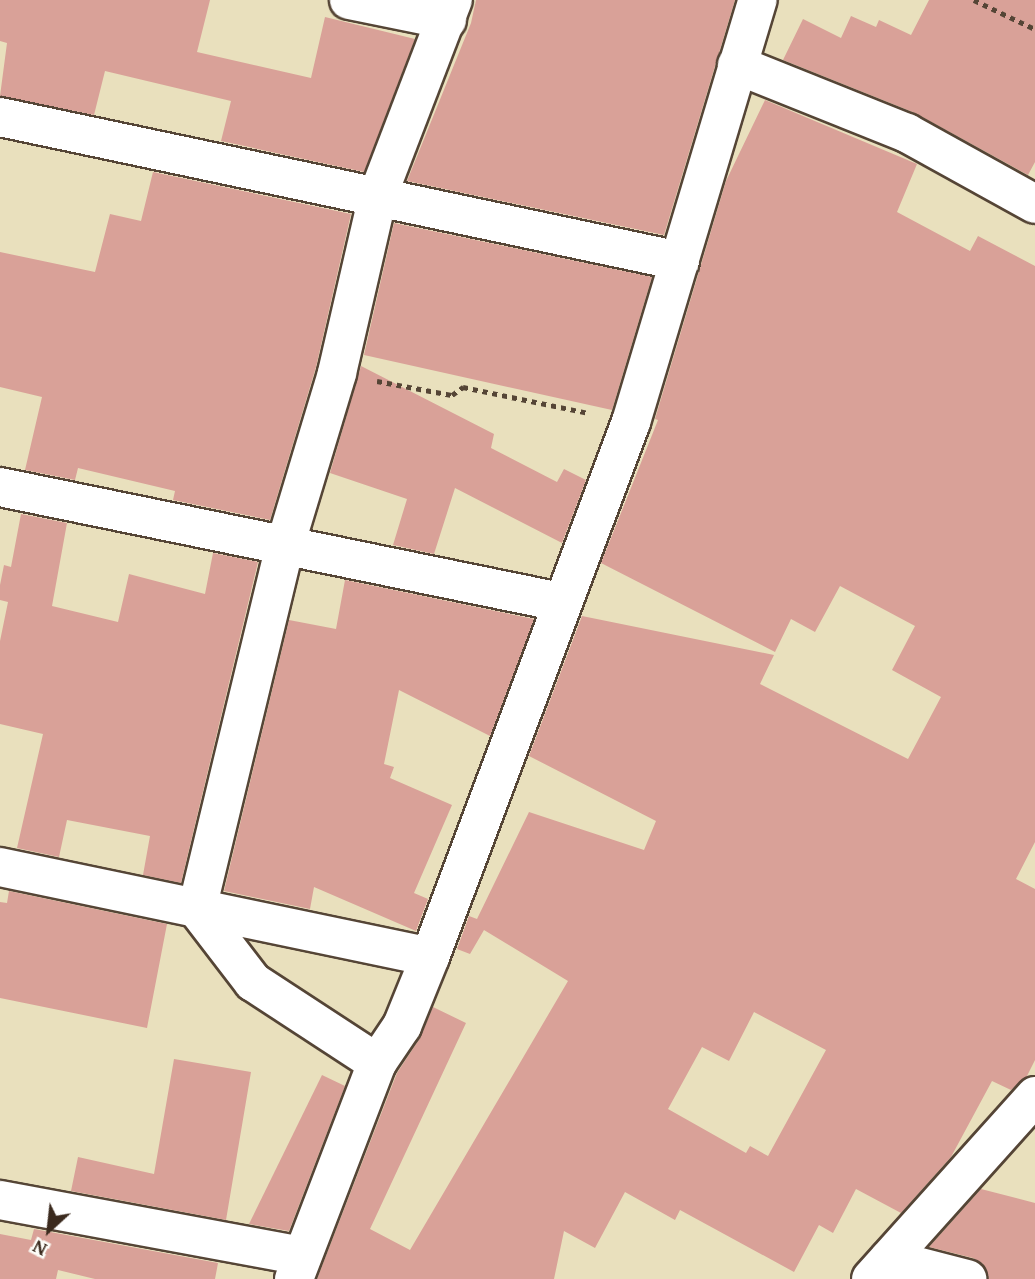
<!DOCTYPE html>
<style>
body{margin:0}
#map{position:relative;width:1035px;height:1279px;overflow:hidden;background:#e9e0bd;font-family:"Gentium Book Plus",serif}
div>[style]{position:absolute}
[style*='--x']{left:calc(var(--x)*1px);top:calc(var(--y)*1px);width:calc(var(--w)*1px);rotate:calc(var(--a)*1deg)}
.building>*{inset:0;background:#d9a198}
.path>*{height:4.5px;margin-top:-2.25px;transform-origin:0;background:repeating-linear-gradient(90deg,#554536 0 5px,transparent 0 10px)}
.roads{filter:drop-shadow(2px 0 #554536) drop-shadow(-2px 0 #554536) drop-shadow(0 2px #554536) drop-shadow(0 -2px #554536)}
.minor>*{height:38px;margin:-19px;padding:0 19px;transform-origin:19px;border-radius:19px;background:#fff}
span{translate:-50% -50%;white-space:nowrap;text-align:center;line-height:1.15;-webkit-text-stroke:5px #fdfcf7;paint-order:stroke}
.north{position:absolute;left:14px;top:1195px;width:70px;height:70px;-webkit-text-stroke:5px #fdfcf7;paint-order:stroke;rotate:207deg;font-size:19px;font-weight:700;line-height:28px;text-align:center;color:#3b2a1e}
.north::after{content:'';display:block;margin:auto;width:24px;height:32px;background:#3b2a1e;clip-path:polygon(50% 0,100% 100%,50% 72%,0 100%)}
</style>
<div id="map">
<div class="building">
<i style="clip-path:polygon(0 0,210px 0,197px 52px,311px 78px,325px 17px,415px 39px,364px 172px,221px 141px,231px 101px,105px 71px,94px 115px,0 96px,7px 43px,0 41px)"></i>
<i style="clip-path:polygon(476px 0,735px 0,664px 235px,407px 181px,471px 23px)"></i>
<i style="clip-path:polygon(929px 0,1035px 0,1035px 162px,1028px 175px,915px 113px,783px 60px,803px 19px,841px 38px,851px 16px,876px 27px,879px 20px,911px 35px)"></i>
<i style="clip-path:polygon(evenodd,765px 100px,917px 164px,897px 212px,970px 251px,978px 236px,1035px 266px,1035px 842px,1016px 879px,1035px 889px,1035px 1060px,1027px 1076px,1011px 1090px,992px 1081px,951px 1157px,901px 1213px,856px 1189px,833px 1233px,819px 1225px,794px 1272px,680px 1210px,675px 1220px,625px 1192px,595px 1248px,564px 1231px,554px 1279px,317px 1279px,397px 1073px,420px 1038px,433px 1007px,466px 1023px,370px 1229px,410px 1250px,568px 981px,484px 930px,470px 954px,457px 949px,469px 916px,477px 919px,529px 812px,644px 850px,656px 821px,529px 756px,582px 616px,774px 655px,760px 684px,908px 759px,941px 697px,892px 670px,915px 626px,840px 586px,815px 632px,791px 619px,775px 652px,601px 563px,658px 420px,655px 419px,726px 181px,765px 100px,754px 1012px,826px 1050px,768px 1156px,750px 1146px,746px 1153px,668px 1109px,702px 1047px,729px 1061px,754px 1012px)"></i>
<i style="clip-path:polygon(153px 172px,351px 214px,316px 367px,270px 520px,173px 500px,175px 491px,78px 468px,75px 480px,25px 470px,42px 397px,0 387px,0 252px,95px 272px,110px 214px,141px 221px)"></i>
<i style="clip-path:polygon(394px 223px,652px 277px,612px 410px,364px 355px)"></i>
<i style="clip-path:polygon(361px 366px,494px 434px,491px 448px,557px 482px,564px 469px,586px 480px,562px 543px,455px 488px,434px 554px,393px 545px,407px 499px,330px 473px)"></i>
<i style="clip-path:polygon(21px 514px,67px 523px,52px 606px,118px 622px,129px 574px,205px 594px,213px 553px,258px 562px,181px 883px,143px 875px,150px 836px,67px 820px,59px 857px,17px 848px,43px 734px,0 724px,0 641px,8px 602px,0 600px,0 585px,4px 565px,11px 567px)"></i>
<i style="clip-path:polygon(345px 580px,534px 619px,490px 736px,399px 690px,384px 764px,394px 767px,390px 778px,452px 805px,414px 893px,428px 899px,416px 931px,314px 887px,310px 909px,224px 891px,289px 620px,336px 629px)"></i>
<i style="clip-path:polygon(9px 891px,167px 924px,147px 1028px,0 998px,0 902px,7px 903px)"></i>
<i style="clip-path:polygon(174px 1059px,251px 1072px,226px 1220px,71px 1191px,78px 1157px,154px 1174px)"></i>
<i style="clip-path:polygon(322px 1075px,345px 1086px,289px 1231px,249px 1224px)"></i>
<i style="clip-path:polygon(981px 1189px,1035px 1203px,1035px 1279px,988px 1279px,983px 1264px,973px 1258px,929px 1247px)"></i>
<i style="clip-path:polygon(34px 1229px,218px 1263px,215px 1279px,95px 1279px,58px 1270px,56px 1279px,0 1279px,0 1234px,31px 1240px)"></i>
</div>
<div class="path">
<i style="--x:974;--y:0;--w:68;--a:25.4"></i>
<i style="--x:377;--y:381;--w:76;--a:10.6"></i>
<i style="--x:452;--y:395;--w:14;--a:-36"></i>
<i style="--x:463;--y:387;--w:129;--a:11.7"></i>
</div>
<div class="roads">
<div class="minor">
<i style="--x:349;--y:0;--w:100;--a:11.5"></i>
<i style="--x:737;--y:65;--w:183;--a:21.8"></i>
<i style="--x:907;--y:133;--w:146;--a:29"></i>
<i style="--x:0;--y:117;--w:695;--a:11.96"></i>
<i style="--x:0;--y:487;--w:572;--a:11.6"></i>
<i style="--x:0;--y:867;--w:439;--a:11.8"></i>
<i style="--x:377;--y:1063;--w:148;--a:-146.8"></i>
<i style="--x:253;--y:982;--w:92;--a:-127.5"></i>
<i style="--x:197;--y:909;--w:370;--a:-76.4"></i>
<i style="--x:284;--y:549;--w:184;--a:-73.2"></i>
<i style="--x:337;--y:373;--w:183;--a:-77"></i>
<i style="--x:378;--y:195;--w:209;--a:-69"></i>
<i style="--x:0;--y:1200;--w:307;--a:10.5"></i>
<i style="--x:889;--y:1259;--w:81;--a:14.4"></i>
<i style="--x:294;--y:1279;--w:231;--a:-69"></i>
<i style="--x:377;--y:1063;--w:45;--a:-56"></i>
<i style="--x:402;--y:1026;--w:74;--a:-67.9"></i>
<i style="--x:430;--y:957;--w:572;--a:-69.41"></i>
<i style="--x:631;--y:422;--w:441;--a:-73.3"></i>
<i style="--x:871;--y:1279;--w:246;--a:-48.1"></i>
</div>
</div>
<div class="north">N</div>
</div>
